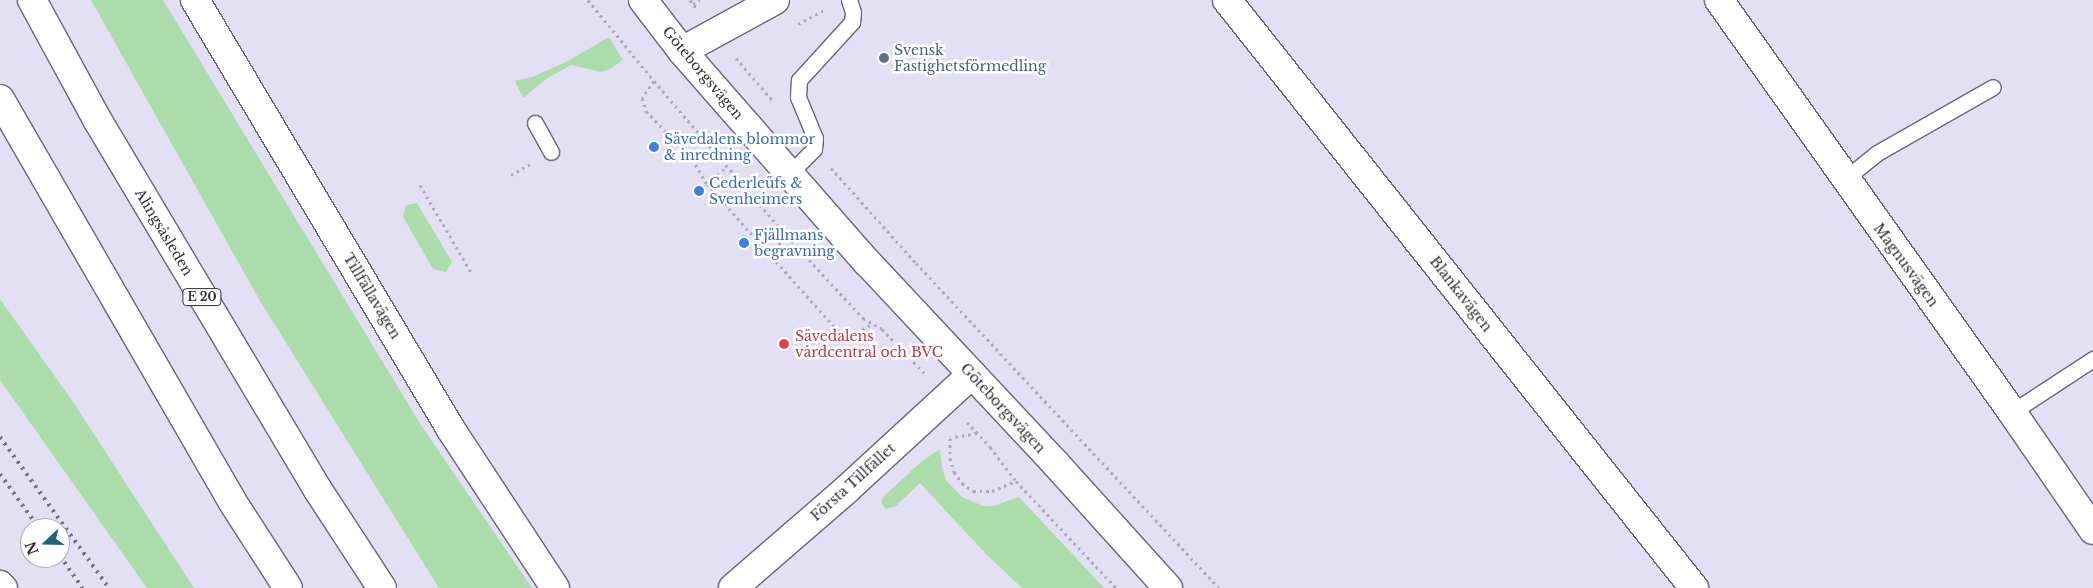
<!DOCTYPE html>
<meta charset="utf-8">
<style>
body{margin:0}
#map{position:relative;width:2093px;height:588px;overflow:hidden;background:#e3dff5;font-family:"Libre Baskerville",serif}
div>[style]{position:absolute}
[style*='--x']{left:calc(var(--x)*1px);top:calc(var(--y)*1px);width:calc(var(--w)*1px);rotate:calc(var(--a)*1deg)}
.green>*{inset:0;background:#abdcaa}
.path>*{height:3px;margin-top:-1.5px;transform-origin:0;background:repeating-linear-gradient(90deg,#aca9bb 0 2.5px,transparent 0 6.5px)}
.roads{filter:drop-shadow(1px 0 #6a667a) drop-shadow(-1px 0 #6a667a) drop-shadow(0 1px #6a667a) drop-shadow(0 -1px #6a667a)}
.lane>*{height:15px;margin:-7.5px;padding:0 7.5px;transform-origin:7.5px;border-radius:7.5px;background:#fff}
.street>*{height:28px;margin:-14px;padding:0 14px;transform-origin:14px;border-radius:14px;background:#fff}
.secondary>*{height:28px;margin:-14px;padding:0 14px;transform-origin:14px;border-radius:14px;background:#fff}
.highway>*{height:28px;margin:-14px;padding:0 14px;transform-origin:14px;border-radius:14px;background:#fff}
.rail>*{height:4px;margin-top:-2px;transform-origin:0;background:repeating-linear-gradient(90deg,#757380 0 2.5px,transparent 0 7.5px)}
.dots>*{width:14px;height:14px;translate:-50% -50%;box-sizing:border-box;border:2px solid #fff;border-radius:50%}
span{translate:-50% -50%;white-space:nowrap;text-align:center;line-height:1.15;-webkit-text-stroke:5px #fff;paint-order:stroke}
.shield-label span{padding:1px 4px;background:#fff;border:1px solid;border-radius:4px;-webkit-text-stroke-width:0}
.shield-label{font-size:12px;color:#2f2e36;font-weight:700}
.service-label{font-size:14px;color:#4e5e75}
.left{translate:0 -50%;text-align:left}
.street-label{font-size:14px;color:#2f2e36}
.shop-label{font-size:14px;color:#366cbe}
.health-label{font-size:14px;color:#be3a42}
.north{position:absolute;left:20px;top:518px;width:50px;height:50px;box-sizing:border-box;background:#fff;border:1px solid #acabaf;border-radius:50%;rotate:249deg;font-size:14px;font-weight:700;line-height:20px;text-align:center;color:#2f2e36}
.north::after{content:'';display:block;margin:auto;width:18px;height:22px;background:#226377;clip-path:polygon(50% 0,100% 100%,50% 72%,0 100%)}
</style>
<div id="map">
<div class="green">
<i style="clip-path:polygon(91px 0,163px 0,421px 425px,532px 588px,439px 588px,260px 301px)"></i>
<i style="clip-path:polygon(609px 37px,623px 60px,610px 69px,601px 72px,571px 65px,546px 79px,523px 98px,515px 81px,532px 77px,566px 62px)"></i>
<i style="clip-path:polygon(417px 203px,452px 262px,446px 272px,433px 269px,403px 217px,406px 205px)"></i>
<i style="clip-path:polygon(0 299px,73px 402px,194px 588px,147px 588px,0 380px)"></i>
<i style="clip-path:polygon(940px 449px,942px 467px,946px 480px,962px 497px,983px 506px,994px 506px,1019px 497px,1104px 588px,1022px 588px,986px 554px,920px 483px,896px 506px,886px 509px,881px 502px,884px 496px,921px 462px)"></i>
</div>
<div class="path">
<i style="--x:588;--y:0;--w:104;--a:50.8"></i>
<i style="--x:654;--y:81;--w:204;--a:49.4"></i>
<i style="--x:787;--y:236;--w:112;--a:47.2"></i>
<i style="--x:863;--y:318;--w:22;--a:30"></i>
<i style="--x:882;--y:329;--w:62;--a:46.3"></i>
<i style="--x:690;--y:0;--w:10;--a:53"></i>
<i style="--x:693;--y:4;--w:8;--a:-30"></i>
<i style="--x:798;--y:24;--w:32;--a:-28"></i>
<i style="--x:736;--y:58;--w:57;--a:49.3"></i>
<i style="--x:654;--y:81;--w:21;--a:125"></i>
<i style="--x:642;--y:98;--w:14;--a:73"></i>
<i style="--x:646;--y:111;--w:66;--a:46.2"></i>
<i style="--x:692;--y:159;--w:29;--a:59"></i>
<i style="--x:707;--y:184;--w:208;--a:48.3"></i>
<i style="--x:845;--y:339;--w:31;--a:-29"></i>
<i style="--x:831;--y:168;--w:127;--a:48.2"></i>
<i style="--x:916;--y:263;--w:444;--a:47"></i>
<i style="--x:511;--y:175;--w:22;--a:-30"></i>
<i style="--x:420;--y:185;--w:103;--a:59.7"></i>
<i style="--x:703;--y:188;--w:31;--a:-42"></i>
<i style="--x:764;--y:257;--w:31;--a:-42"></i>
<i style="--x:967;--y:422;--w:34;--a:47"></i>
<i style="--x:990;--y:447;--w:43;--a:52.6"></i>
<i style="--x:1016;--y:481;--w:146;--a:46.9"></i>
<i style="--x:977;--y:433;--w:27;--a:170"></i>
<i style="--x:950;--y:438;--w:20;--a:90"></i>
<i style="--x:950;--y:458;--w:15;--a:74"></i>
<i style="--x:954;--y:472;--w:14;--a:54"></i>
<i style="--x:962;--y:483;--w:14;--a:36"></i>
<i style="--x:973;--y:491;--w:19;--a:0"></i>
<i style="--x:992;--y:491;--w:26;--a:-23"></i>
</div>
<div class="roads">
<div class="lane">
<i style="--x:535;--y:123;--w:33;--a:61"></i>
<i style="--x:789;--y:174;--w:35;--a:-45"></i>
<i style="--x:814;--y:149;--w:11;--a:-85"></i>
<i style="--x:815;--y:138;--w:44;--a:-112.5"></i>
<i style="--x:798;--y:97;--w:17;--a:-87"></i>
<i style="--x:799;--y:80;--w:79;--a:-47.6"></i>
<i style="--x:852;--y:22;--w:10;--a:-84"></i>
<i style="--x:853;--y:12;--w:13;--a:-108"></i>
<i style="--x:1845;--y:179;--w:41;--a:-39.1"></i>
<i style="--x:1877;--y:153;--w:133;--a:-29.6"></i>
<i style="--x:2012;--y:412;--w:97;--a:-33.2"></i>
</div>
<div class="street">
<i style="--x:195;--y:0;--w:498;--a:59.2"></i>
<i style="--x:450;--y:428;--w:191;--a:56.7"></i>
<i style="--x:1227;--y:0;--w:751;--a:51.54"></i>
<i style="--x:1719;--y:0;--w:506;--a:54.58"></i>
<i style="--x:2012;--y:412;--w:143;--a:55.5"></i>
<i style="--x:682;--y:51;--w:106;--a:-28.7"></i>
<i style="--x:0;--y:585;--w:4;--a:45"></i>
<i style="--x:733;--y:588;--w:150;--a:-40.9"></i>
<i style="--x:846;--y:490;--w:171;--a:-42.6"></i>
</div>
<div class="secondary">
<i style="--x:643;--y:0;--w:64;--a:52.6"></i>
<i style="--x:682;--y:51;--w:281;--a:48.8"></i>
<i style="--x:867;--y:262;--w:277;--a:46.9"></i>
<i style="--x:1056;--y:464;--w:167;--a:47.9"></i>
</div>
<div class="highway">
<i style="--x:32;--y:0;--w:138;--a:61.4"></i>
<i style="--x:98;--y:121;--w:430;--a:59.2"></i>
<i style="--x:318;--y:490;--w:117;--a:56.9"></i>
<i style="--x:0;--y:99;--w:464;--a:60"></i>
<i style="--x:232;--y:501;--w:103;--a:57.2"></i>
</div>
</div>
<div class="rail">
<i style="--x:0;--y:437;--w:186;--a:54.2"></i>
<i style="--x:0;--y:474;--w:67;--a:54.2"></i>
<i style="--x:60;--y:556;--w:39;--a:55"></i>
</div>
<div class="dots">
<i style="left:884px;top:58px;background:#5c6f8a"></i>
<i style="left:654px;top:147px;background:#3f7fe0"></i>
<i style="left:699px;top:191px;background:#3f7fe0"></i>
<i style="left:744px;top:243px;background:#3f7fe0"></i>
<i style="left:784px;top:344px;background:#e0444e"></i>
</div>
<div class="shield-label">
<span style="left:202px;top:297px">E 20</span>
</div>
<div class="service-label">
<span class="left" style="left:894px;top:58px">Svensk<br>Fastighetsförmedling</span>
</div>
<div class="street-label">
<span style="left:703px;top:73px;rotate:50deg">Göteborgsvägen</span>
<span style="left:164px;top:232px;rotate:59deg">Alingsåsleden</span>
<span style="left:1906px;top:265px;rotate:54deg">Magnusvägen</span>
<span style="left:1461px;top:294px;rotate:52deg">Blankavägen</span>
<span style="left:372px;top:296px;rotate:59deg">Tillfällavägen</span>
<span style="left:1003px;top:408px;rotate:47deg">Göteborgsvägen</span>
<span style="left:853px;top:482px;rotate:-42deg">Första Tillfället</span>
</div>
<div class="shop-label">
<span class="left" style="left:664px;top:147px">Sävedalens blommor<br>&amp; inredning</span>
<span class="left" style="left:709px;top:191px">Cederleüfs &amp;<br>Svenheimers</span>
<span class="left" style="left:754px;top:243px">Fjällmans<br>begravning</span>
</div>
<div class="health-label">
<span class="left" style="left:795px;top:344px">Sävedalens<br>vårdcentral och BVC</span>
</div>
<div class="north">N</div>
</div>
